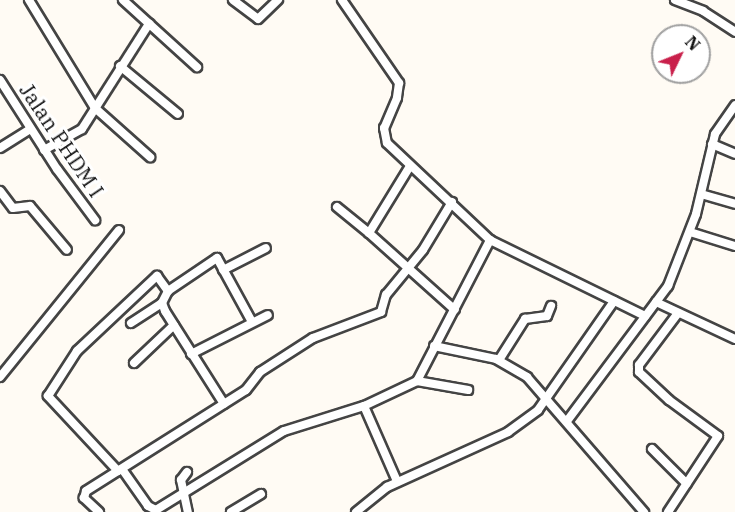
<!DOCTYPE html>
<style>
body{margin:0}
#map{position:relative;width:735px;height:512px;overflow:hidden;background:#fffbf4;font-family:"IBM Plex Serif",serif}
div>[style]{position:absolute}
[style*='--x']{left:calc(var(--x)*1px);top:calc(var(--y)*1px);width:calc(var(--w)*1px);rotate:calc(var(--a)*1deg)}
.roads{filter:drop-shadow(2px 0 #444) drop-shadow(-2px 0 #444) drop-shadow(0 2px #444) drop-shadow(0 -2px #444)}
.street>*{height:8px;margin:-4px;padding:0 4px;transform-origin:4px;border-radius:4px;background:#fff}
span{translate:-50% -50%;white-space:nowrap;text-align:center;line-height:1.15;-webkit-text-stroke:6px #fff;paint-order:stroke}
.street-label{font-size:21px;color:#111}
.north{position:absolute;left:651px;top:24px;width:60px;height:60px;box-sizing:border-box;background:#fff;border:2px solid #a0a0a0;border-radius:50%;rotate:47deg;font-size:16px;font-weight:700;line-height:24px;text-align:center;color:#111}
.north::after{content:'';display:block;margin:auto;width:21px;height:27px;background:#c9204b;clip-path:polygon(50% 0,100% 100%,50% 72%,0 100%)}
</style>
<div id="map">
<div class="roads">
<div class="street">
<i style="--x:29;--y:0;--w:127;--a:58.6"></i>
<i style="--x:95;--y:108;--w:74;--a:41.7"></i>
<i style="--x:123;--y:0;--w:100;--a:42.2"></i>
<i style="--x:233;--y:0;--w:31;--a:37"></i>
<i style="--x:258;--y:19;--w:28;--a:-44"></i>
<i style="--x:342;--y:0;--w:101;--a:55.5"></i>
<i style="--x:399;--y:83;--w:15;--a:98"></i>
<i style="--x:397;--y:98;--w:33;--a:113"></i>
<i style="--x:384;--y:128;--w:15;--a:79"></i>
<i style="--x:387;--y:143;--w:141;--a:43.3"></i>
<i style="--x:490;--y:240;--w:173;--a:26.1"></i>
<i style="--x:675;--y:0;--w:30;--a:21"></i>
<i style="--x:703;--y:11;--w:38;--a:33"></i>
<i style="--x:120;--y:66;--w:75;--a:39.6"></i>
<i style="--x:0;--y:80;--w:106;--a:57.4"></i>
<i style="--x:57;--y:169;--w:64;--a:53.3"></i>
<i style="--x:712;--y:144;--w:25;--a:23"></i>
<i style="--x:0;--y:148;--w:36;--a:-32"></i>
<i style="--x:44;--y:150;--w:43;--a:-28.9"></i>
<i style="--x:82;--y:129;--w:125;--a:-57.5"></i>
<i style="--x:0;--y:191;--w:21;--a:53"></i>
<i style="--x:13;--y:208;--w:17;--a:-7"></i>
<i style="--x:30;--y:206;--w:57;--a:49.9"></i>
<i style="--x:701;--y:194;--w:35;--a:16"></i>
<i style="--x:337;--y:207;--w:41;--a:39.1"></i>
<i style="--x:369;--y:233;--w:79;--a:-58.5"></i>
<i style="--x:690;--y:232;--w:47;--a:17.3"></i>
<i style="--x:369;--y:233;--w:115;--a:41.8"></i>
<i style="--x:223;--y:270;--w:48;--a:-27.1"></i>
<i style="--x:168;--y:291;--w:59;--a:-34"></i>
<i style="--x:217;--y:258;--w:73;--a:61.3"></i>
<i style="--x:656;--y:302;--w:87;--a:25.1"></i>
<i style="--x:131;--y:323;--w:37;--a:-33"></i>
<i style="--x:434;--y:346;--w:63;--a:11.8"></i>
<i style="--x:496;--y:359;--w:36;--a:30"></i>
<i style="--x:527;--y:377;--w:179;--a:49.1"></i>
<i style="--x:191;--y:354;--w:86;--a:-26.9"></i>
<i style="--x:499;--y:360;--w:49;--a:-57.6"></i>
<i style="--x:525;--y:319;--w:22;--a:-8"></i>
<i style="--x:547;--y:316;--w:11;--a:-68"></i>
<i style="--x:134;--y:363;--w:55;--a:-43.5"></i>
<i style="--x:0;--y:377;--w:189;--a:-51"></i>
<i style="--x:417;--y:381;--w:52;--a:10"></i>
<i style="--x:364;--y:406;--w:59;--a:-25.3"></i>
<i style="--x:417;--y:381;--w:159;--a:-62.6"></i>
<i style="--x:567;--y:421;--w:169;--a:-53.2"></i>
<i style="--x:668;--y:286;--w:77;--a:-68.7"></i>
<i style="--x:696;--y:214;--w:82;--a:-76.6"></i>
<i style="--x:715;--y:134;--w:35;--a:-55"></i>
<i style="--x:652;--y:449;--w:49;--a:45"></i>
<i style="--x:122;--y:469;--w:45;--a:54.9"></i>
<i style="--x:148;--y:506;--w:9;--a:27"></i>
<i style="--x:156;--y:510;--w:150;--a:-31.7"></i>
<i style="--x:284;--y:431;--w:84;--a:-17.4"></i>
<i style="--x:364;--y:406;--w:82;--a:66.3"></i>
<i style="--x:118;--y:471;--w:103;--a:-133"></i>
<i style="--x:48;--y:396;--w:54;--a:-57.2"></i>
<i style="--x:77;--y:351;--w:110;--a:-43.2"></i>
<i style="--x:157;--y:276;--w:19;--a:54"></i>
<i style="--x:168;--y:291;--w:13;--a:117"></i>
<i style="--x:162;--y:303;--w:9;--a:69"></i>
<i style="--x:165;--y:311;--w:110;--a:57.6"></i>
<i style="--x:187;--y:472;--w:10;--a:127"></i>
<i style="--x:181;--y:480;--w:33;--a:78"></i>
<i style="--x:99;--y:512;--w:21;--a:-137"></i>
<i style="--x:84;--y:498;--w:7;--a:-74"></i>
<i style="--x:86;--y:491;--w:189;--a:-32.3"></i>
<i style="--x:246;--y:390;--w:23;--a:-52"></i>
<i style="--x:260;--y:372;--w:63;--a:-32.7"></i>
<i style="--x:313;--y:338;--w:73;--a:-20.9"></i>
<i style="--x:381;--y:312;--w:18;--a:-74"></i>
<i style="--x:386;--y:295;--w:58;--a:-50.6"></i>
<i style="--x:423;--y:250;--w:56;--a:-58.9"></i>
<i style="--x:231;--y:512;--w:35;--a:-31"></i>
<i style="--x:356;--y:512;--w:40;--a:-39"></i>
<i style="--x:387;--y:487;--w:133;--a:-24.4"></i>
<i style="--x:508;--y:432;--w:37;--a:-36"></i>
<i style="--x:538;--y:410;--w:133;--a:-55.1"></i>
<i style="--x:668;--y:512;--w:91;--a:-56.7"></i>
<i style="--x:718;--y:436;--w:61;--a:-143.7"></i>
<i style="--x:669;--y:400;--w:41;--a:-137"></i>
<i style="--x:639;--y:372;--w:7;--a:-90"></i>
<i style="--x:639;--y:365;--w:65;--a:-53.1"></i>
</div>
</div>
<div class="street-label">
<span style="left:62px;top:140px;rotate:56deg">Jalan PHDM I</span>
</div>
<div class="north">N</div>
</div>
